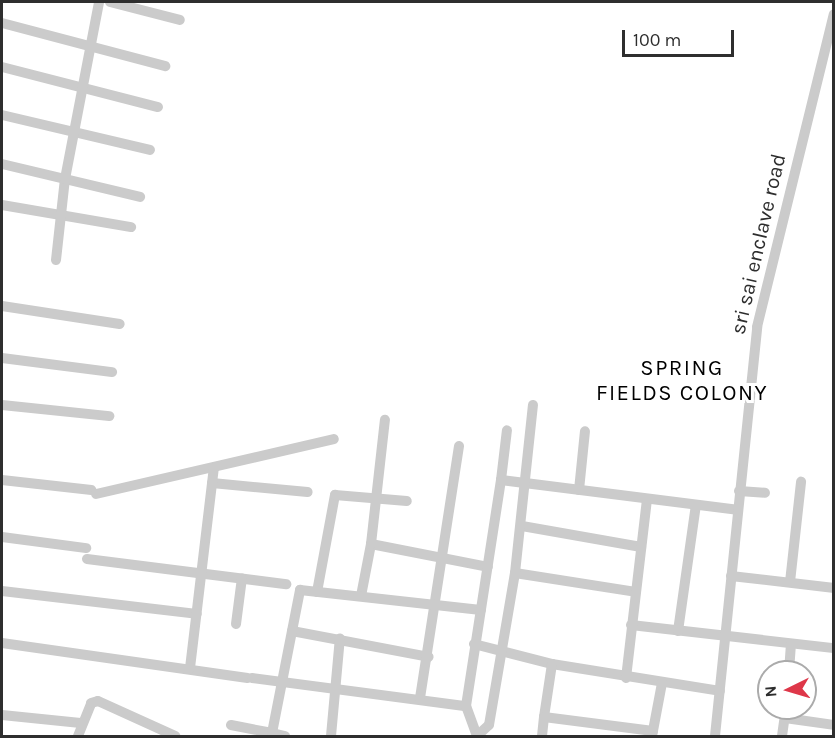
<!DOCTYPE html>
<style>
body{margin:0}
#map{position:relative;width:835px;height:738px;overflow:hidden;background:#fff;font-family:Karla,sans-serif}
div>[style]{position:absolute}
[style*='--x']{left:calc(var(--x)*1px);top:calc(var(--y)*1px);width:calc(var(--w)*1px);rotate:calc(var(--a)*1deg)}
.minor>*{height:10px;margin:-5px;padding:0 5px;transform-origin:5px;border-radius:5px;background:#cbcbcb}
span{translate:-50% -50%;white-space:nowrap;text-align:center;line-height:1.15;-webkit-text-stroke:6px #fff;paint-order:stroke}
.street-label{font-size:21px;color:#2e2e2e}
.neighbourhood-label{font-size:22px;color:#000;letter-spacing:1.5px}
.frame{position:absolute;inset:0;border:3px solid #2e2e2e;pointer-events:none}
.north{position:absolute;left:757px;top:660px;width:60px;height:60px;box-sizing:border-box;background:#fff;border:2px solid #ababab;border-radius:50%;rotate:265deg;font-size:16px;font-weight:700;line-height:24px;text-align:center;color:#2e2e2e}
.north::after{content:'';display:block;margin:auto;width:21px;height:27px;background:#de3749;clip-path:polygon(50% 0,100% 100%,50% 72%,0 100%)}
.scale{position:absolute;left:622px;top:30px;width:112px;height:27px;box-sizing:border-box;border:3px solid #2e2e2e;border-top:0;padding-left:8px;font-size:18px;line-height:21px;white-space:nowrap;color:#2e2e2e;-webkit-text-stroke:4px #fff;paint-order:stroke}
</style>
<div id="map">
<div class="minor">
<i style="--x:110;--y:2;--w:72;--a:14.4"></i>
<i style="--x:2;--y:23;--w:169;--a:14.8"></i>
<i style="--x:2;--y:67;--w:161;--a:14.4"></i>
<i style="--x:2;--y:115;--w:152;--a:13.3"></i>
<i style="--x:2;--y:164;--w:142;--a:13.4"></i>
<i style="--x:2;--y:205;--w:131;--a:9.7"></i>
<i style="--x:56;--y:260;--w:81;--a:-83.7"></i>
<i style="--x:65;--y:179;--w:180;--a:-79.1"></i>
<i style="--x:2;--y:306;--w:119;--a:8.7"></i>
<i style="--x:2;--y:358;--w:111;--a:7.3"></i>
<i style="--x:2;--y:405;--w:108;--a:5.9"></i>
<i style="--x:2;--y:480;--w:90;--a:6.4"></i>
<i style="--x:501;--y:480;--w:50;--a:-83.2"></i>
<i style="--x:212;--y:483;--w:96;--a:5.4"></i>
<i style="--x:579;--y:490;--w:59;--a:-84.2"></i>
<i style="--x:739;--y:491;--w:26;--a:4"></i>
<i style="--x:96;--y:494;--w:244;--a:-13"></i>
<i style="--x:522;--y:526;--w:121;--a:10"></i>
<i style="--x:2;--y:537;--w:85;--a:7.5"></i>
<i style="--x:371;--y:544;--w:119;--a:11.1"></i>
<i style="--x:87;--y:559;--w:201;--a:7.2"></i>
<i style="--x:515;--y:573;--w:122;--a:8.9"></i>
<i style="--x:731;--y:576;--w:104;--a:6.6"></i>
<i style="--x:790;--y:582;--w:101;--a:-83.7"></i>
<i style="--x:2;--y:591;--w:196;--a:6.7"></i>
<i style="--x:317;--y:592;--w:99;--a:-79.5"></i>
<i style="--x:335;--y:495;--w:72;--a:4.8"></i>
<i style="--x:361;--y:596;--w:53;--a:-79.1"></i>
<i style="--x:371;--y:544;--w:125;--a:-83.6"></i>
<i style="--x:236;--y:624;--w:46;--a:-82.6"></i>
<i style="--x:631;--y:625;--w:204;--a:6.5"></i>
<i style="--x:292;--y:631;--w:139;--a:10.7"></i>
<i style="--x:678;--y:631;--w:127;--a:-81.9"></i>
<i style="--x:2;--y:643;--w:248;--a:8.1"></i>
<i style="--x:474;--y:644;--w:81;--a:14.4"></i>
<i style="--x:552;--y:664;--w:170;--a:9.1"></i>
<i style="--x:552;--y:664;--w:54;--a:98.6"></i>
<i style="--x:544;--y:717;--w:110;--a:7.3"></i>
<i style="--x:190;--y:668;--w:201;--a:-83.2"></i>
<i style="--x:789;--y:672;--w:28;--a:-86"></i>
<i style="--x:252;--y:678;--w:216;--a:7.5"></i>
<i style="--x:626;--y:678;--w:179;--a:-83.3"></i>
<i style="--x:420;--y:698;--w:255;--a:-81.2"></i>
<i style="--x:2;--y:715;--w:79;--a:5.8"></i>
<i style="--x:785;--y:718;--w:49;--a:8.1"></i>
<i style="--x:231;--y:725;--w:42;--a:11"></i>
<i style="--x:78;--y:736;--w:35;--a:-68"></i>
<i style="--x:91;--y:703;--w:7;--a:-16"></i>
<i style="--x:98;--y:701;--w:85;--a:24.4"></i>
<i style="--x:285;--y:736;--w:13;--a:-167"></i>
<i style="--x:272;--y:733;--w:146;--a:-78.9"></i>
<i style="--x:300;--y:590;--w:182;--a:6.3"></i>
<i style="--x:331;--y:736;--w:98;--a:-84.8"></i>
<i style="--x:477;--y:736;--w:32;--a:-110"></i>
<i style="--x:466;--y:706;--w:229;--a:-81.2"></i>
<i style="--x:501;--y:480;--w:238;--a:7.2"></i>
<i style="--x:477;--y:736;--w:16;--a:-43"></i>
<i style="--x:489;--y:725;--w:154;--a:-80.3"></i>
<i style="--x:515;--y:573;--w:169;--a:-83.9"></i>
<i style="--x:542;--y:736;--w:19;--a:-84"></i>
<i style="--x:652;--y:736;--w:54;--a:-79.3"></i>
<i style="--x:715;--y:736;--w:411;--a:-84.1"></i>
<i style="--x:757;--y:327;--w:322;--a:-76.2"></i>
<i style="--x:782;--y:736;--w:28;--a:-82"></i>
</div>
<div class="street-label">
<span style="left:758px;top:244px;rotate:-77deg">sri sai enclave road</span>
</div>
<div class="neighbourhood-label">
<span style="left:682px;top:381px">SPRING<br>FIELDS COLONY</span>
</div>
<div class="frame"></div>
<div class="north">N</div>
<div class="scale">100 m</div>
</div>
